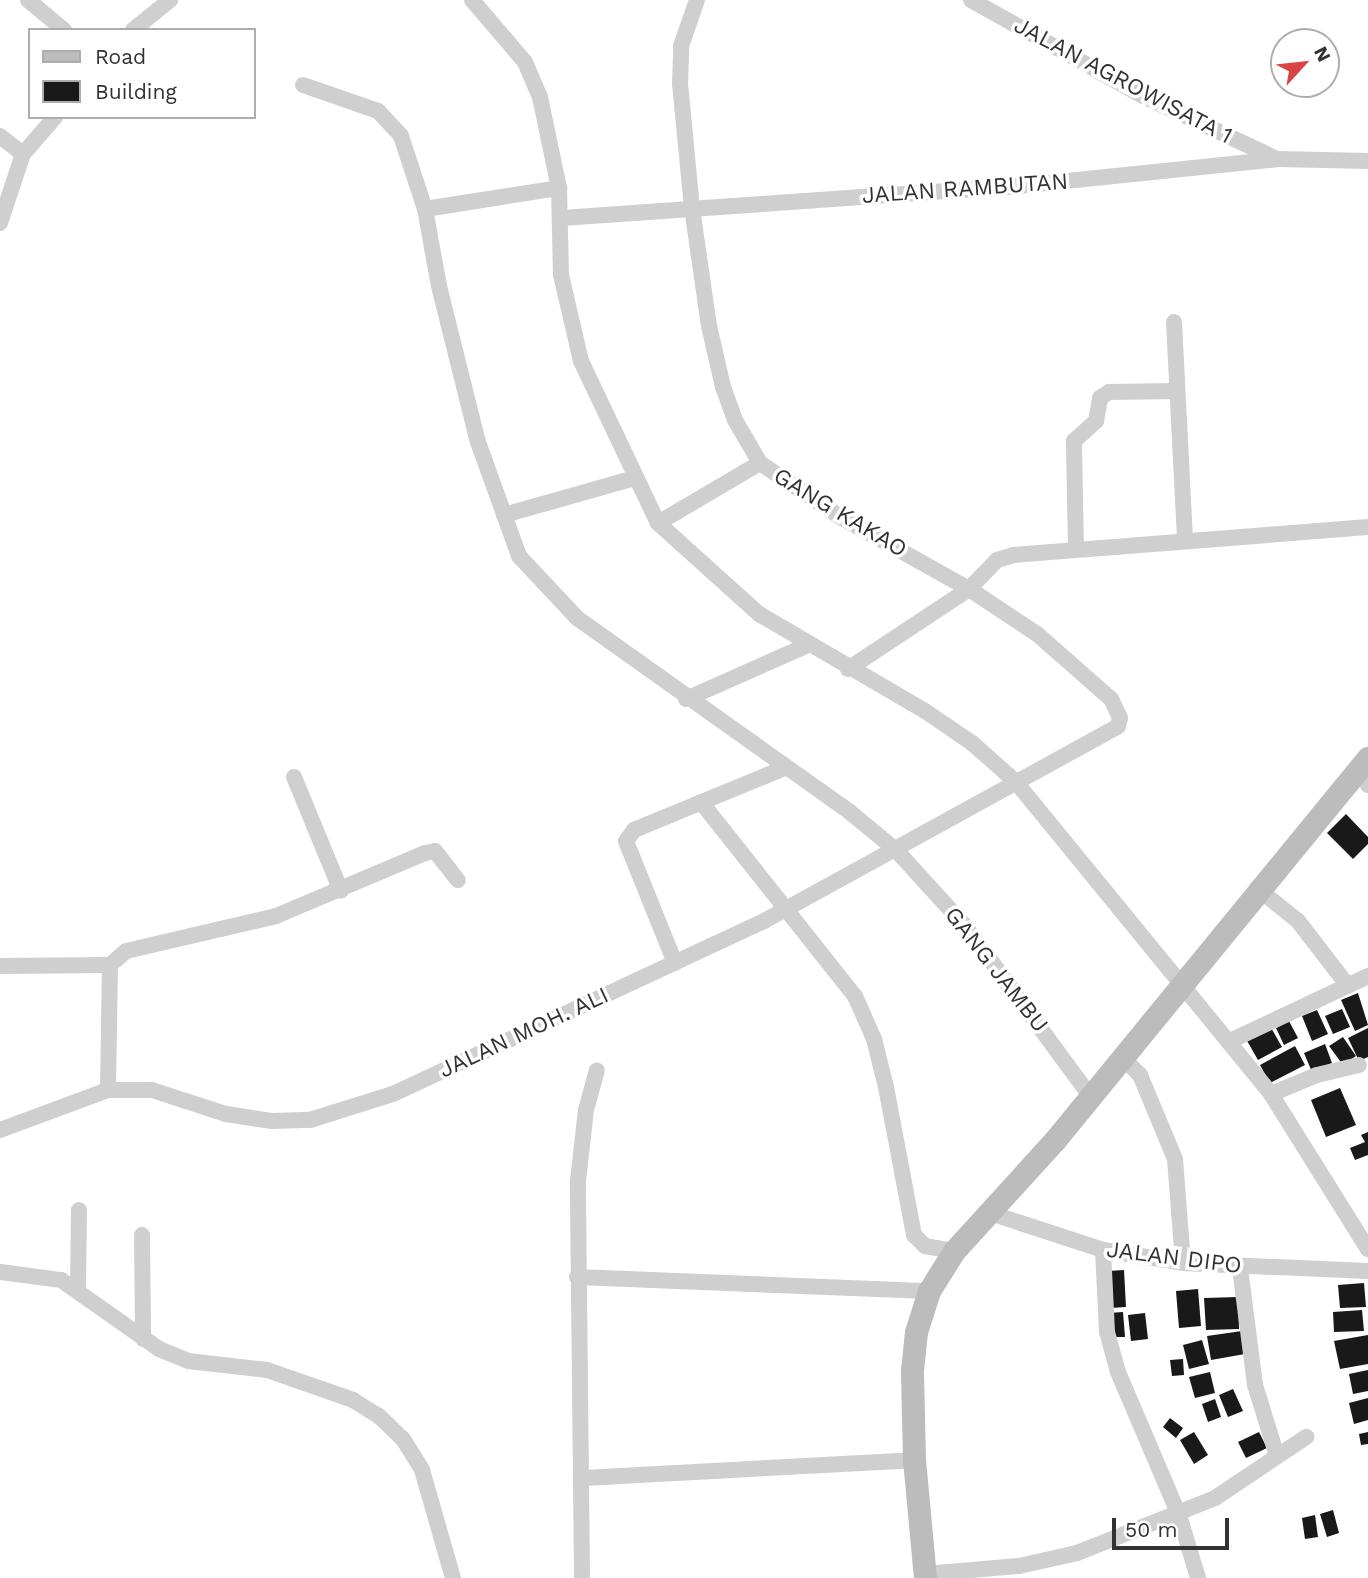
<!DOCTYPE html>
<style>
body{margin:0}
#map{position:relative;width:1368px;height:1578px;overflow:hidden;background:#fff;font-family:"Work Sans",sans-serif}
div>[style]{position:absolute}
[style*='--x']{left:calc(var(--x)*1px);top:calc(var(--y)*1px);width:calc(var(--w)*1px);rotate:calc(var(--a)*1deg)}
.building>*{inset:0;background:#191919}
.street>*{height:16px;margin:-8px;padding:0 8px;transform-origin:8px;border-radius:8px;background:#cfcfcf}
.secondary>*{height:23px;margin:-11.5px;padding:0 11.5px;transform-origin:11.5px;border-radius:11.5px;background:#bcbcbc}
span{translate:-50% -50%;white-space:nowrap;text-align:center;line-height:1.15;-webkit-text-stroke:7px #fff;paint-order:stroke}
.street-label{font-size:23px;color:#323232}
.legend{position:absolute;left:28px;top:28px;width:228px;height:91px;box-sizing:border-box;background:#fff;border:2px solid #adadad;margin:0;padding:9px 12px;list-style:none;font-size:21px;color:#323232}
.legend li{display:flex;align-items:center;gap:14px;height:35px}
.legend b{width:35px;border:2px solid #adadad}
.north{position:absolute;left:1270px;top:28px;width:70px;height:70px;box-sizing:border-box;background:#fff;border:2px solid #adadad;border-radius:50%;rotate:63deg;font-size:19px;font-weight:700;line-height:28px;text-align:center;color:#323232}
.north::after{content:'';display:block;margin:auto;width:24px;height:32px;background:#d94446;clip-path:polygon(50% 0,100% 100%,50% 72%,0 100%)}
.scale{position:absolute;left:1112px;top:1518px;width:117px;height:32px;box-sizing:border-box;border:4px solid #323232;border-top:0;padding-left:9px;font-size:21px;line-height:24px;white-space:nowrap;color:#323232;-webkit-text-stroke:5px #fff;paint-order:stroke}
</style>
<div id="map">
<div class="building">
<i style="clip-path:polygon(1346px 814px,1368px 837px,1368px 844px,1353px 859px,1327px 833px)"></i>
<i style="clip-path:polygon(1358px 993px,1368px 1025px,1355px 1031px,1341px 1000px)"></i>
<i style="clip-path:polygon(1342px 1009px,1350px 1027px,1333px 1034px,1325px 1016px)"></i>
<i style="clip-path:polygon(1317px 1010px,1328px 1034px,1312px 1041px,1302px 1016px)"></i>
<i style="clip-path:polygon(1289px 1021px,1298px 1038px,1284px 1045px,1276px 1028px)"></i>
<i style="clip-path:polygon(1270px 1026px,1282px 1047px,1258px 1060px,1246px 1039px)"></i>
<i style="clip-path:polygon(1368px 1028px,1368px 1057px,1359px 1061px,1348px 1038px)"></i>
<i style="clip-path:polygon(1343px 1037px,1356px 1056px,1343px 1065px,1329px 1046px)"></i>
<i style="clip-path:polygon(1325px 1044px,1332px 1063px,1312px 1072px,1304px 1053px)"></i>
<i style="clip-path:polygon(1295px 1046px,1305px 1065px,1270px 1083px,1260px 1065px)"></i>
<i style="clip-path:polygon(1340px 1088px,1356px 1125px,1326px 1137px,1311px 1100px)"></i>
<i style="clip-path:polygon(1368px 1132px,1368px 1155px,1355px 1160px,1350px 1148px,1365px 1142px,1361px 1135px)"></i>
<i style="clip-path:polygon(1124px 1270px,1126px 1307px,1110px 1308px,1108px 1271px)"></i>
<i style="clip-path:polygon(1364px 1283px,1366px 1307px,1340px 1308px,1338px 1285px)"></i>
<i style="clip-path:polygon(1198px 1289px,1201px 1326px,1179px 1328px,1176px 1291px)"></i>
<i style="clip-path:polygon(1238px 1297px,1239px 1329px,1206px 1330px,1204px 1298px)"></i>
<i style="clip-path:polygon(1362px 1310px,1364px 1331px,1334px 1332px,1333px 1312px)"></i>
<i style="clip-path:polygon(1123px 1312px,1125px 1337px,1111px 1337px,1109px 1313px)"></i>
<i style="clip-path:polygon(1145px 1313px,1148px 1339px,1131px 1341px,1128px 1315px)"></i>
<i style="clip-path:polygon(1242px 1331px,1245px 1354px,1211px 1360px,1207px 1336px)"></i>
<i style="clip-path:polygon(1368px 1335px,1368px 1364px,1340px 1369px,1334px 1341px)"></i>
<i style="clip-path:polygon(1202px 1340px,1209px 1364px,1189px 1369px,1183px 1345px)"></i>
<i style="clip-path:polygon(1183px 1359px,1184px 1375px,1172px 1376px,1170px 1360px)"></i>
<i style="clip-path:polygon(1368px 1370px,1368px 1391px,1353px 1394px,1349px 1374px)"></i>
<i style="clip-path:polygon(1210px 1372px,1215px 1393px,1195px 1398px,1189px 1377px)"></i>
<i style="clip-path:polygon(1233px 1389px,1243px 1411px,1228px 1417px,1219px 1395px)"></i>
<i style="clip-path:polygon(1368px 1398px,1368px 1420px,1354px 1424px,1349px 1403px)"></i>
<i style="clip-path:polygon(1215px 1399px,1221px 1417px,1208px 1422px,1202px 1404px)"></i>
<i style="clip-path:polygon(1170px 1418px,1183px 1428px,1176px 1438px,1163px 1427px)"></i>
<i style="clip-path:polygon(1194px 1432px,1208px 1455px,1194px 1464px,1180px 1440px)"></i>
<i style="clip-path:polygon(1259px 1432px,1267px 1448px,1246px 1458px,1238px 1442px)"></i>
<i style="clip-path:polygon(1368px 1432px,1368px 1444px,1361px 1445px,1359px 1434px)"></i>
<i style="clip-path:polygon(1333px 1510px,1339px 1533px,1327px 1537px,1320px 1514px)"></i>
<i style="clip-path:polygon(1315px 1515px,1318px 1537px,1305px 1539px,1302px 1518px)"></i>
</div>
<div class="street">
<i style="--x:28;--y:0;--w:47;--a:39.8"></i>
<i style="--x:472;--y:0;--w:82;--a:49.5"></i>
<i style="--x:525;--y:62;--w:38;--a:67"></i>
<i style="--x:540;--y:97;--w:93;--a:78.2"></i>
<i style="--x:559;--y:188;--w:87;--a:88.7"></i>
<i style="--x:561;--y:275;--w:88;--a:76.9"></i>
<i style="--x:581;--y:361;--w:179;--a:64.6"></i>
<i style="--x:658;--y:523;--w:136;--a:42"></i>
<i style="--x:759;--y:614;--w:192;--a:30.3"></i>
<i style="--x:925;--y:711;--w:57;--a:34.2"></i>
<i style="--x:972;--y:743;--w:57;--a:41.5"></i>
<i style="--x:1015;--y:781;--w:404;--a:50.7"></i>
<i style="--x:1271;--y:1094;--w:183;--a:58"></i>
<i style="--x:971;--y:0;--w:197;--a:29.2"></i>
<i style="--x:1143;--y:96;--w:146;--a:25.2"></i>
<i style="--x:133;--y:30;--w:48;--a:-39"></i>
<i style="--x:303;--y:85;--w:79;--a:19.1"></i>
<i style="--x:378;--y:111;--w:34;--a:47"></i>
<i style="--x:401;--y:136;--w:77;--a:71.8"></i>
<i style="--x:425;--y:209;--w:78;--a:79.7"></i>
<i style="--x:439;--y:286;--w:161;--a:76"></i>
<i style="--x:478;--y:442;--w:121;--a:70.2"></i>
<i style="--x:519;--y:556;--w:85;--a:46.9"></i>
<i style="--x:577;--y:618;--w:336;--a:35.4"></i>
<i style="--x:851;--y:813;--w:58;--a:39.4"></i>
<i style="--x:896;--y:850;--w:104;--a:47.7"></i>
<i style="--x:966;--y:927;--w:210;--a:53.7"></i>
<i style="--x:0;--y:136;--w:29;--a:38"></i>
<i style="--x:425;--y:209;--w:136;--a:-8.9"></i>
<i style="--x:562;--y:218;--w:447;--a:-4"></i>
<i style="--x:1008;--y:187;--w:270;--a:-5.9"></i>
<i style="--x:1277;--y:159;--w:91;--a:1.3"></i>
<i style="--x:0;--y:223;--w:73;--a:-71.6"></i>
<i style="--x:23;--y:154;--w:49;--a:-49.1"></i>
<i style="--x:1174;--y:322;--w:218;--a:87.1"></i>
<i style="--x:504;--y:515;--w:136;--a:-15.8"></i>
<i style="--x:658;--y:523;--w:118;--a:-30.5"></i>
<i style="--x:1076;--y:549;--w:108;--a:-91.1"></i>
<i style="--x:1074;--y:441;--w:30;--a:-42"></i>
<i style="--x:1096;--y:421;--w:23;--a:-80"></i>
<i style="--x:1100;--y:398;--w:11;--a:-34"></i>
<i style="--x:1109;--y:392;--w:68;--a:-0.8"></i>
<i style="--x:848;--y:669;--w:145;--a:-33.5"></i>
<i style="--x:969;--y:589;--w:40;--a:-46"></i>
<i style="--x:997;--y:560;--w:17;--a:-17"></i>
<i style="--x:1013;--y:555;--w:356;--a:-4.5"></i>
<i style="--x:686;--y:699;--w:133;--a:-23.9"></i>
<i style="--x:1361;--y:764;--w:22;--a:72"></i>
<i style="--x:294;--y:777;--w:123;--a:67.6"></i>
<i style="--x:701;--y:802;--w:248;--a:51.6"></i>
<i style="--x:855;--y:996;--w:47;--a:66.2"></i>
<i style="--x:874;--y:1039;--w:49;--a:76"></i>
<i style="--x:886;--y:1087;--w:151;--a:79.3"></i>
<i style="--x:914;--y:1235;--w:16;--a:45"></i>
<i style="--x:925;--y:1246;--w:29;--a:10"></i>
<i style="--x:1257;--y:888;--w:53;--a:38.8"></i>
<i style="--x:1298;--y:921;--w:82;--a:52.4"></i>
<i style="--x:675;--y:963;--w:131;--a:-111.9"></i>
<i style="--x:626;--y:841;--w:14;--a:-54"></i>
<i style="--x:634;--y:830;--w:165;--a:-22.4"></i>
<i style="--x:0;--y:966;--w:110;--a:-0.5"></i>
<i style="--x:1230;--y:1041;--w:153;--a:-25.2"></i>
<i style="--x:1123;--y:1058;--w:24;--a:45"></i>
<i style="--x:1140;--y:1075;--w:91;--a:67.4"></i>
<i style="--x:1175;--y:1159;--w:104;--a:85.6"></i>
<i style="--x:108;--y:1090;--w:125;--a:-89.1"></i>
<i style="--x:110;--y:965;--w:21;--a:-41"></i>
<i style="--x:126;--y:951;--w:154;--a:-13.1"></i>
<i style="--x:276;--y:916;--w:162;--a:-22.9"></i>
<i style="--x:425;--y:853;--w:10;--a:-11"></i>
<i style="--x:435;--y:851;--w:37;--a:52"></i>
<i style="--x:1271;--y:1094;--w:50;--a:-22.4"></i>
<i style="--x:1317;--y:1075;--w:43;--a:-13.4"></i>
<i style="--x:0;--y:1130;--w:115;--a:-20.3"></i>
<i style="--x:108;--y:1090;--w:44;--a:0"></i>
<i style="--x:152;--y:1090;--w:78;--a:18"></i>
<i style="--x:226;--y:1114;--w:47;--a:8.7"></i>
<i style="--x:272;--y:1121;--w:38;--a:-2"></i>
<i style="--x:310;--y:1120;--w:87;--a:-17.4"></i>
<i style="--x:393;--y:1094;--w:409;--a:-25"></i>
<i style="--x:764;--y:921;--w:404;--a:-28.8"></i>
<i style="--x:1118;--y:726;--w:8;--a:-76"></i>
<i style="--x:1120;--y:718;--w:21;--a:-115"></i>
<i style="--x:1111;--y:699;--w:98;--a:-138.7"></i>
<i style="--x:1037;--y:634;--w:82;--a:-146.5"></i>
<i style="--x:969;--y:589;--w:145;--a:-150.8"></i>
<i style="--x:842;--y:518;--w:99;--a:-146.1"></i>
<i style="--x:760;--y:463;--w:50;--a:-120.2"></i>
<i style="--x:735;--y:420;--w:35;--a:-110"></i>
<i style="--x:723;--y:387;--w:63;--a:-102.9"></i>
<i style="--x:709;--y:326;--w:119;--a:-98.2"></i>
<i style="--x:692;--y:208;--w:125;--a:-95.5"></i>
<i style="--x:680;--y:84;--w:38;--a:-88"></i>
<i style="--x:681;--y:46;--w:49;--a:-70.8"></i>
<i style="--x:987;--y:1212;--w:122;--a:18.1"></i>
<i style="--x:1103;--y:1250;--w:81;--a:9.2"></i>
<i style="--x:1183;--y:1263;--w:185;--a:2.5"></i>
<i style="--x:142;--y:1235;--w:104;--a:89.4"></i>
<i style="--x:1103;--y:1250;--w:82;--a:87.2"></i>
<i style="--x:1107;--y:1332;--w:41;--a:74.6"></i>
<i style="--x:1118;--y:1372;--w:155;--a:66.9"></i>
<i style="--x:1179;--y:1515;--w:66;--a:73.2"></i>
<i style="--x:1240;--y:1268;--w:118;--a:82.7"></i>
<i style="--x:1255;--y:1385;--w:71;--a:72.8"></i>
<i style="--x:0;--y:1272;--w:62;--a:7.5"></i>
<i style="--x:61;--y:1280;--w:120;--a:35.1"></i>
<i style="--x:159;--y:1349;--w:31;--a:22"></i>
<i style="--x:188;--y:1361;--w:80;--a:6.5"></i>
<i style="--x:267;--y:1370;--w:91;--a:19.2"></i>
<i style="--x:353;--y:1400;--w:31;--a:32"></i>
<i style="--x:379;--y:1416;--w:33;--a:44"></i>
<i style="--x:403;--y:1439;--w:36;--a:58"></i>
<i style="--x:422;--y:1470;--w:112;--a:74"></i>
<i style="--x:577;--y:1277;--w:352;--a:2.3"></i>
<i style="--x:78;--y:1289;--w:79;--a:-89.3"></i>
<i style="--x:584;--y:1478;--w:330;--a:-3.1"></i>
<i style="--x:925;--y:1574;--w:94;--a:-4.9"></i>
<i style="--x:1019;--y:1566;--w:59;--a:-12.6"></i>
<i style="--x:1077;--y:1553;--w:149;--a:-21.7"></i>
<i style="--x:1215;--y:1498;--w:110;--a:-33.8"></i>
<i style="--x:582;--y:1578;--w:397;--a:-90.6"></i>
<i style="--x:578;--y:1181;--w:71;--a:-83.6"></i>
<i style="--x:586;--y:1110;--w:41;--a:-74.6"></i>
</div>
<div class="secondary">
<i style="--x:925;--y:1578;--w:119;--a:-95.3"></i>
<i style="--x:914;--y:1460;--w:90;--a:-91.3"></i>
<i style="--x:912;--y:1370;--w:38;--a:-84"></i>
<i style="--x:916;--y:1332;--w:43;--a:-72.4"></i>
<i style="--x:929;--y:1291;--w:47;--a:-58"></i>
<i style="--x:954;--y:1251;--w:150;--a:-47.7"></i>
<i style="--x:1055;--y:1140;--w:494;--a:-50.7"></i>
</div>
<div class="street-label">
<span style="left:1123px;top:81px;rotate:28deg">JALAN AGROWISATA 1</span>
<span style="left:965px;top:189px;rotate:-4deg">JALAN RAMBUTAN</span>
<span style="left:840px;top:513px;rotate:31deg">GANG KAKAO</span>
<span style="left:996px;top:970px;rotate:52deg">GANG JAMBU</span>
<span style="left:524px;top:1033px;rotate:-25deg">JALAN MOH. ALI</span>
<span style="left:1174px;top:1258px;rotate:7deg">JALAN DIPO</span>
</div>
<ul class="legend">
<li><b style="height:9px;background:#bcbcbc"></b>Road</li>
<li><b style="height:19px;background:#191919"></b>Building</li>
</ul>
<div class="north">N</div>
<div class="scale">50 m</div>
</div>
